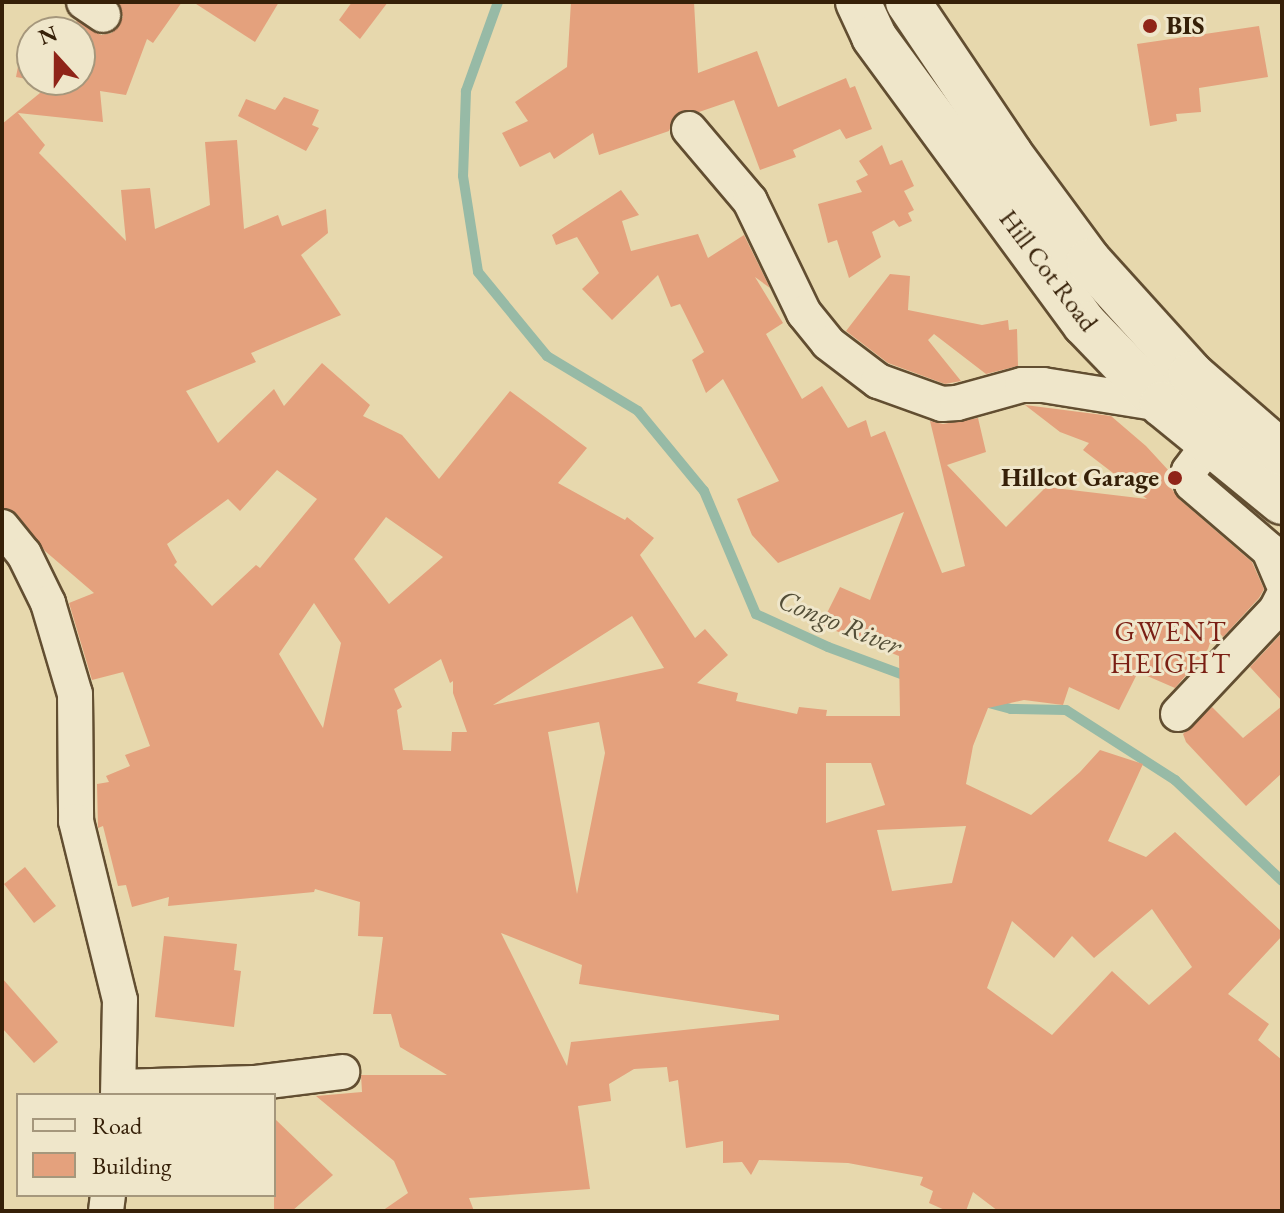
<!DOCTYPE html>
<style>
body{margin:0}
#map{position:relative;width:1284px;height:1213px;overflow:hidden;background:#e7d8ad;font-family:"EB Garamond",serif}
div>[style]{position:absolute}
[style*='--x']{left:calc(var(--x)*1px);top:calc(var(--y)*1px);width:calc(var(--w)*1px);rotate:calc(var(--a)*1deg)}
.stream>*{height:10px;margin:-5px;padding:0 5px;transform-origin:5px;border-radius:5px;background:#97baa6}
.building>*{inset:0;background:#e4a17d}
.roads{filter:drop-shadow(2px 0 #624e31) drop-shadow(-2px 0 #624e31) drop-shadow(0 2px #624e31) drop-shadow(0 -2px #624e31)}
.street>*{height:34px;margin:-17px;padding:0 17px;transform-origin:17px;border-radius:17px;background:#efe6ca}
.secondary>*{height:44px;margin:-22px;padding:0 22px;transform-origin:22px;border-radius:22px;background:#efe6ca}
.dots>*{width:22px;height:22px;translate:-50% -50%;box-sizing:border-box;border:4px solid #efe6ca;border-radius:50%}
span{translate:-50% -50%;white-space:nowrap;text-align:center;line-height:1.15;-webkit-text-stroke:6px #efe6ca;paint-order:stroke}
.poi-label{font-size:26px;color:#362008;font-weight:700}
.left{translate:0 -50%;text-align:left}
.right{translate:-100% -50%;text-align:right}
.street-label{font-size:26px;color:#362008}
.water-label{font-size:28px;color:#534e37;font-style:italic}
.neighbourhood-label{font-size:28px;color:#7a1f14;letter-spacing:2px}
.frame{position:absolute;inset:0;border:4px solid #362008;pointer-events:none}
.legend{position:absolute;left:16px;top:1093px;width:260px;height:104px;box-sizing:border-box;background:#efe6ca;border:2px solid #a5977c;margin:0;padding:10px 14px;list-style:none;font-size:24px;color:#362008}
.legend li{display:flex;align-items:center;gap:16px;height:40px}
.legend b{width:40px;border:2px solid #a5977c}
.north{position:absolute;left:16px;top:16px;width:80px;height:80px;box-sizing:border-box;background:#efe6ca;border:2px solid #a5977c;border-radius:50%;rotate:339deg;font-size:22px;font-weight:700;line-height:32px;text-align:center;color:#362008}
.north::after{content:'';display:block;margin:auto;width:28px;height:36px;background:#8f2418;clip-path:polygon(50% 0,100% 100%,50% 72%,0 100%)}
</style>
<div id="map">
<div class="stream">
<i style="--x:498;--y:2;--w:95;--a:109.8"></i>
<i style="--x:466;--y:91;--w:85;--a:92"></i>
<i style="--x:463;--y:176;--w:97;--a:81.1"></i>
<i style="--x:478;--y:272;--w:109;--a:50.6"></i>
<i style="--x:547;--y:356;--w:106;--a:31.1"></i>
<i style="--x:638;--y:411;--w:104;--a:50.5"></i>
<i style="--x:704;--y:491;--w:134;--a:67.1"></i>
<i style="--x:756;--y:614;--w:79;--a:24.6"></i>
<i style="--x:828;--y:647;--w:86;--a:20.3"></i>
<i style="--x:985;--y:702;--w:27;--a:15"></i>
<i style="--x:1011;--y:709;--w:55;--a:1"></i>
<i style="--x:1066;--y:710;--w:130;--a:32.7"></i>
<i style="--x:1175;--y:780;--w:147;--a:43.3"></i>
</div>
<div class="building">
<i style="clip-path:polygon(evenodd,117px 2px,182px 2px,153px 43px,147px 39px,126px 95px,100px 91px,103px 122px,18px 113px,45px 145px,39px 153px,126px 241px,121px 190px,150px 188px,155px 229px,210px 205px,205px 142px,237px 140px,244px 229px,278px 215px,282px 226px,326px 209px,328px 233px,301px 255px,341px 315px,251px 353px,256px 362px,186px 391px,218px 443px,274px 389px,284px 406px,322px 363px,370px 405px,363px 416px,402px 435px,439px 479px,510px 391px,587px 448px,558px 483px,625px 520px,627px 517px,654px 538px,640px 555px,695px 638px,705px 629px,728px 655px,697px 683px,738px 693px,736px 701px,797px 714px,799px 707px,827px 710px,826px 716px,900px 716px,899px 656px,821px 625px,840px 587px,870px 600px,904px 512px,778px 563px,752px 535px,737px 499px,779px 481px,723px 379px,706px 393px,692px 360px,704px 352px,680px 304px,671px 307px,658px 275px,612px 320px,582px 289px,599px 273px,577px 237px,556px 245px,552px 235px,621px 190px,639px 215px,622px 221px,631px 251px,698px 234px,708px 258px,744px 235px,770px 288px,755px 277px,783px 323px,766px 334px,802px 399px,822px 386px,848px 428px,866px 420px,871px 437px,885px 431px,942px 573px,965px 566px,930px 421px,943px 424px,978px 418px,986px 452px,947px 465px,1006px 527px,1046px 487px,1147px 499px,1083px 450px,1089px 443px,1060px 432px,1025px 405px,1111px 416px,1146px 446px,1169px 471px,1171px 488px,1179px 499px,1252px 562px,1264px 589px,1259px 598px,1223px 637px,1215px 628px,1208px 649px,1175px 688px,1138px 672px,1119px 710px,1069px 687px,1063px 705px,1024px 700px,988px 708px,973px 746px,966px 784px,1031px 815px,1080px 772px,1100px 750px,1143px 764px,1108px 841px,1146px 857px,1175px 832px,1282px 932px,1282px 936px,1228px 994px,1269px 1024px,1258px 1040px,1282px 1060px,1282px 1211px,998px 1211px,973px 1192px,966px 1211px,947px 1211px,929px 1203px,933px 1191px,920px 1185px,923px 1177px,848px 1163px,759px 1160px,751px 1175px,742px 1162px,723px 1163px,723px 1141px,686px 1148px,678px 1080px,669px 1082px,667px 1067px,634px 1069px,609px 1084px,611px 1101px,578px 1106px,590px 1189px,469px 1198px,474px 1211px,382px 1211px,408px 1193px,394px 1161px,316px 1096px,362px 1092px,361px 1075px,447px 1075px,400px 1047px,391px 1014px,373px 1014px,383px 937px,358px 936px,360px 902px,315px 889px,314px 892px,168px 906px,169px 897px,132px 907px,126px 885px,118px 886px,103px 826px,98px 828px,97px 784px,109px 782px,106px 776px,130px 766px,125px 755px,150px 746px,123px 672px,92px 680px,69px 603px,94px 593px,45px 551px,17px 514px,2px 507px,2px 124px,51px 84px,32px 80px,80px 80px,80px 32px,63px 32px,77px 21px,101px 35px,112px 33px,123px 17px,117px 2px,277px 470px,317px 499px,260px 568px,256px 565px,212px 606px,174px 565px,177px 562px,167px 544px,228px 499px,240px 511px,277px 470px,117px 2px,386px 517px,443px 557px,389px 604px,354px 559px,386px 517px,117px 2px,314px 603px,341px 643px,323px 728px,279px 654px,314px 603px,117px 2px,632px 616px,664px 668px,493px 705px,632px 616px,117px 2px,441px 659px,450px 683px,453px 681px,453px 693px,467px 732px,452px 732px,451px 751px,403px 750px,397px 710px,402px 707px,394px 689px,441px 659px,117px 2px,599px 722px,605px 753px,577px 894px,548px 732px,599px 722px,117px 2px,826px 763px,871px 763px,885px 805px,826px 823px,826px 763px,117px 2px,966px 826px,952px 883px,892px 891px,877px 830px,966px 826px,117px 2px,1152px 909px,1192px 967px,1149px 1005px,1112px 971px,1052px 1035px,987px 988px,1012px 921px,1054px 958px,1072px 936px,1094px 958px,1152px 909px,117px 2px,501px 933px,582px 965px,579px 984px,779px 1015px,779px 1020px,571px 1042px,567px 1066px,501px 933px)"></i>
<i style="clip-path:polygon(193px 2px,279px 2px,255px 42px)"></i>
<i style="clip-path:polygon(352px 2px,388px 2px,360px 39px,339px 20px)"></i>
<i style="clip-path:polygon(571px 2px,694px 2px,698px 73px,757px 51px,778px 107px,846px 78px,850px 88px,855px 86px,872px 129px,846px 139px,840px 129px,793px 150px,796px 157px,760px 170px,734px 100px,699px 112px,685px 110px,676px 114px,669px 131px,599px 155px,593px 133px,554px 159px,550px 152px,520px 167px,502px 133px,528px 121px,515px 102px,567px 67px)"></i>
<i style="clip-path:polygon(1259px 26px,1268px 77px,1199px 88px,1201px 112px,1176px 114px,1177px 121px,1150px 126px,1137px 44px)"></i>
<i style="clip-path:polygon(25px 30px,37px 32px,32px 32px,32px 80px,16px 77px)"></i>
<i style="clip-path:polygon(284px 97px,319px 110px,312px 125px,319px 128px,306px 151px,238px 116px,246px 99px,275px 110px)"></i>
<i style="clip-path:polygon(882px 145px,890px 165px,902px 160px,914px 186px,904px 191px,914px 210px,908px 213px,912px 221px,899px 227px,894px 220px,872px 232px,881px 257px,849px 278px,837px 240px,828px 243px,818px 204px,862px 192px,856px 181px,868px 175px,859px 161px)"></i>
<i style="clip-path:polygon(890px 274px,910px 276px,908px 310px,982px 325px,1008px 320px,1009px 330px,1017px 329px,1018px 366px,986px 374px,934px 334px,928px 340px,961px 381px,945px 384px,888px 363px,846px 331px)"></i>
<i style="clip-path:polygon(1282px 633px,1282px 701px,1250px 667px)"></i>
<i style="clip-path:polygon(1282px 706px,1282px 773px,1246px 806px,1186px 742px,1183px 734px,1212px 707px,1243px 738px)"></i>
<i style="clip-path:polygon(25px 867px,56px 906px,34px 923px,4px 884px)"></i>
<i style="clip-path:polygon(164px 936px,237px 944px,234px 970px,241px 971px,234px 1027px,155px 1017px)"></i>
<i style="clip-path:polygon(2px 978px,58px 1042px,34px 1063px,2px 1028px)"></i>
<i style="clip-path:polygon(274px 1118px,333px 1175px,292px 1211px,274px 1211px)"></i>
</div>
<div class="roads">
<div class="street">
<i style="--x:84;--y:2;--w:23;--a:34"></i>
<i style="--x:689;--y:129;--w:94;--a:49.7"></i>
<i style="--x:750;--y:201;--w:124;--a:64.3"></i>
<i style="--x:804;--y:313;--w:38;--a:51"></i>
<i style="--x:828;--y:343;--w:63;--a:37.2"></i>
<i style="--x:878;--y:381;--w:68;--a:19.8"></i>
<i style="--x:942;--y:404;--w:15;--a:-4"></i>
<i style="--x:957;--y:403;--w:67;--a:-15.5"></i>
<i style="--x:1022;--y:385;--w:21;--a:0"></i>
<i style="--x:1043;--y:385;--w:121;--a:9.1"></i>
<i style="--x:1210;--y:443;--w:35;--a:127"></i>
<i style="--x:1189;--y:471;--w:13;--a:77"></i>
<i style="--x:1192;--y:484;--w:101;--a:40.6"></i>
<i style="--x:1269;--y:550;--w:34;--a:67"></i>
<i style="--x:2;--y:527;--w:35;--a:51"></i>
<i style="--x:24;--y:554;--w:55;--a:63.9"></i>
<i style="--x:48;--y:603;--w:95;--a:73.5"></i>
<i style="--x:75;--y:694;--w:127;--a:89.5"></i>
<i style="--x:76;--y:821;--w:184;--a:76.2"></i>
<i style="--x:120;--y:1000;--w:95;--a:91.2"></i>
<i style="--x:1178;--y:714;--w:143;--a:-46.7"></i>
<i style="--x:1276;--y:610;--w:13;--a:-63"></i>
<i style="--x:119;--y:1087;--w:135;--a:-1.7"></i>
<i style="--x:254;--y:1083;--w:89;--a:-7.1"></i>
<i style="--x:106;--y:1211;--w:16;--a:-83"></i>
</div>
<div class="secondary">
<i style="--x:858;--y:2;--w:38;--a:65"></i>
<i style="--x:874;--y:37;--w:356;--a:53.7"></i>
<i style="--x:1085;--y:324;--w:111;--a:46.1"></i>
<i style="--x:1162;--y:404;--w:155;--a:39.2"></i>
<i style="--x:908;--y:2;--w:183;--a:56.1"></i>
<i style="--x:1010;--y:154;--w:133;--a:53.6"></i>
<i style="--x:1089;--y:261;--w:152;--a:47.9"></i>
<i style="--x:1191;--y:374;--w:121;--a:41"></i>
</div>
</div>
<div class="dots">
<i style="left:1150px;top:26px;background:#8f2418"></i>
<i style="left:1175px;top:478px;background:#8f2418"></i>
</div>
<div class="poi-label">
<span class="left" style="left:1166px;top:26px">BIS</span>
<span class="right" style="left:1159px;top:478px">Hillcot Garage</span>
</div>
<div class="street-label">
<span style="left:1048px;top:271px;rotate:53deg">Hill Cot Road</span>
</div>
<div class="water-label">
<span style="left:840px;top:622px;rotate:22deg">Congo River</span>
</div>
<div class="neighbourhood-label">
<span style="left:1171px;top:647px">GWENT<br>HEIGHT</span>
</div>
<div class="frame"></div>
<ul class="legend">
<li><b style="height:10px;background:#efe6ca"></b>Road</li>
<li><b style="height:22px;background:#e4a17d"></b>Building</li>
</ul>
<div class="north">N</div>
</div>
